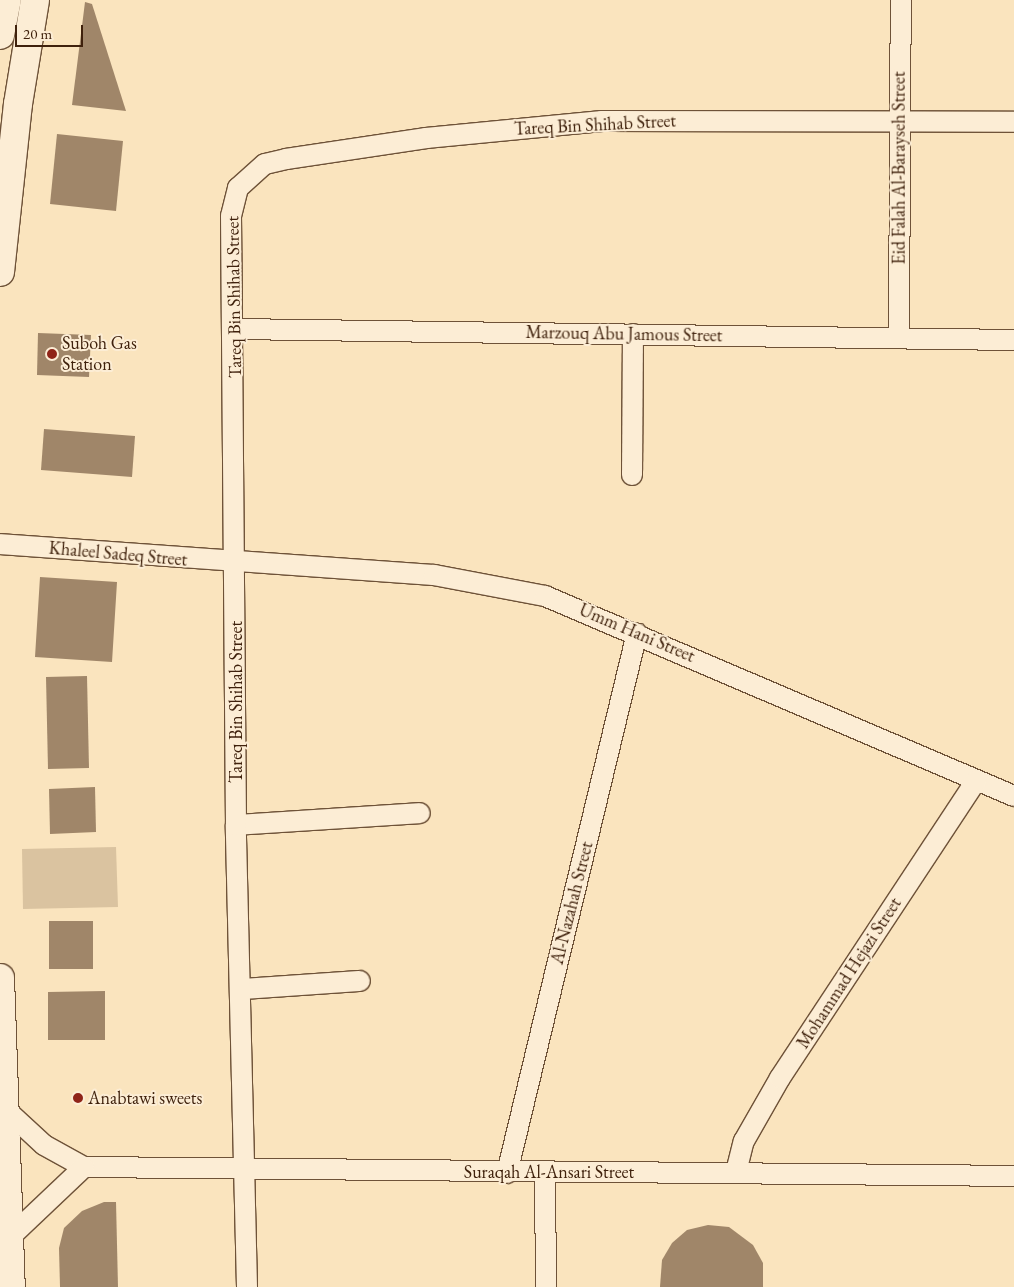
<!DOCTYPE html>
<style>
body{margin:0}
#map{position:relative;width:1014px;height:1287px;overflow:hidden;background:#fae4be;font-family:"EB Garamond",serif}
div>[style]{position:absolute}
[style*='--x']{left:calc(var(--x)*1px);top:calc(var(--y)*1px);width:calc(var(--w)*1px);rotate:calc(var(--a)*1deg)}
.green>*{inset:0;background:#dac3a0}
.building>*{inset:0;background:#a08669}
.roads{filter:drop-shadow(1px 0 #6e5238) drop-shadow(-1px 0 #6e5238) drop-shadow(0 1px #6e5238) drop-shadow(0 -1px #6e5238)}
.street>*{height:20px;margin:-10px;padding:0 10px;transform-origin:10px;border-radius:10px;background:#fcedd5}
.secondary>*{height:28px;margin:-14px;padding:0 14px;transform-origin:14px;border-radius:14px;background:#fcedd5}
.dots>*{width:14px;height:14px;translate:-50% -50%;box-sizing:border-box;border:2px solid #fcedd5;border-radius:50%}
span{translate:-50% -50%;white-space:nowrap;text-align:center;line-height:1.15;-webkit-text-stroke:4px #fcedd5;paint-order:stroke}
.street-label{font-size:18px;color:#3f210c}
.poi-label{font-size:18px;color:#3f210c}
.left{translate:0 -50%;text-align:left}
.scale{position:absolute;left:15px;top:25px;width:68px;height:22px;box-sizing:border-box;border:2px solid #3f210c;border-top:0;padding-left:6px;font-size:15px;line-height:18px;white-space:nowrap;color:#3f210c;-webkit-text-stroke:4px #fcedd5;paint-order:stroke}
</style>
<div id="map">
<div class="green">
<i style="clip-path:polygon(116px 847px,118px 907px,23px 909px,22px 849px)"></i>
</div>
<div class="building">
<i style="clip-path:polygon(85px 2px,92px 4px,126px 111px,72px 105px)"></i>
<i style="clip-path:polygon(57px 134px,123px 141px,116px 211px,50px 204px)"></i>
<i style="clip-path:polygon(38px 333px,91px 335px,89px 377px,37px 375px)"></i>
<i style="clip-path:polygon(44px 429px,135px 436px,132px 477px,41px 470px)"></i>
<i style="clip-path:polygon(40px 577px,117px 582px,112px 662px,35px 657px)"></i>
<i style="clip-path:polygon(87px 676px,89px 768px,48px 769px,46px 677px)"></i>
<i style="clip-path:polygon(95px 787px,96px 832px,50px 834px,49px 789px)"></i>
<i style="clip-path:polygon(49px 921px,93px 921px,93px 969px,49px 969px)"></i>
<i style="clip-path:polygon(105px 991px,105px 1040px,48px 1040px,48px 992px)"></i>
<i style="clip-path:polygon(104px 1202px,116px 1202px,118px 1287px,60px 1287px,59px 1248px,64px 1228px,82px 1211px)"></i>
<i style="clip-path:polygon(708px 1225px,729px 1227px,753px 1245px,763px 1263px,763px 1287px,660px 1287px,662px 1260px,672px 1243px,687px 1230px)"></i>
</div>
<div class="roads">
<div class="street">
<i style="--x:235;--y:329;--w:779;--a:0.81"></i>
<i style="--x:899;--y:336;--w:336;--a:-89.7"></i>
<i style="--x:632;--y:475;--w:141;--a:-89.6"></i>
<i style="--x:0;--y:544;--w:435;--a:4.1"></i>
<i style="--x:434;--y:575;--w:113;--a:10.7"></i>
<i style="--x:545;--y:596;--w:510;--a:23.1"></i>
<i style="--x:236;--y:825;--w:184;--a:-3.7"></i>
<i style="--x:242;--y:989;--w:118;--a:-3.9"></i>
<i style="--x:4;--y:1108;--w:54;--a:42.8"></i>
<i style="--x:44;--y:1145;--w:46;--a:28.8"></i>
<i style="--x:84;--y:1167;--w:930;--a:0.55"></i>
<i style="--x:736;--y:1172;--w:32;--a:-76"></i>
<i style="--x:744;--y:1141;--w:73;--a:-60.3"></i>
<i style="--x:780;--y:1078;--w:356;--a:-56.6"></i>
<i style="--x:507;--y:1173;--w:555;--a:-76.46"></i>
<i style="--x:545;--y:1174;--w:113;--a:89.5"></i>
<i style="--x:9;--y:1238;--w:103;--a:-43.4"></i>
<i style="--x:247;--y:1287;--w:462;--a:-91.4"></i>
<i style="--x:236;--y:825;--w:609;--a:-90.47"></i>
<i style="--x:231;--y:216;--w:29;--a:-76"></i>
<i style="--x:238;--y:188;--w:36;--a:-42"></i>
<i style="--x:265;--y:164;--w:22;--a:-13"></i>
<i style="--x:286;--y:159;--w:142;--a:-8.5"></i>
<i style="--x:426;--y:138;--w:177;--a:-5.5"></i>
<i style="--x:602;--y:121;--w:412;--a:0.1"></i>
</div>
<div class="secondary">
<i style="--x:0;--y:35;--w:36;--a:-79"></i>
<i style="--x:0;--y:272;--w:169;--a:-83.9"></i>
<i style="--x:18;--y:104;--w:105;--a:-80.7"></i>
<i style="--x:0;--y:978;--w:309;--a:88"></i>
</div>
</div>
<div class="dots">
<i style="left:52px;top:354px;background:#8f2418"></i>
<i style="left:78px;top:1098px;background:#8f2418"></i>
</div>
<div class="street-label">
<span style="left:595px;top:125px;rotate:-3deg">Tareq Bin Shihab Street</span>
<span style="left:899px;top:168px;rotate:-90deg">Eid Falah Al-Barayseh Street</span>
<span style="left:234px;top:297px;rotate:-91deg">Tareq Bin Shihab Street</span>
<span style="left:624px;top:334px;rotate:1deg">Marzouq Abu Jamous Street</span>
<span style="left:118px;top:554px;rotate:5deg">Khaleel Sadeq Street</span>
<span style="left:637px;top:633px;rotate:23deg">Umm Hani Street</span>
<span style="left:236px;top:702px;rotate:-90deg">Tareq Bin Shihab Street</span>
<span style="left:572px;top:903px;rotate:-76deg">Al-Nazahah Street</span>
<span style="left:849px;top:973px;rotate:-57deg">Mohammad Hejazi Street</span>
<span style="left:549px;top:1172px">Suraqah Al-Ansari Street</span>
</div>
<div class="poi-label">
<span class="left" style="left:62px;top:354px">Suboh Gas<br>Station</span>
<span class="left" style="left:88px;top:1098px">Anabtawi sweets</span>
</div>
<div class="scale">20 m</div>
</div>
